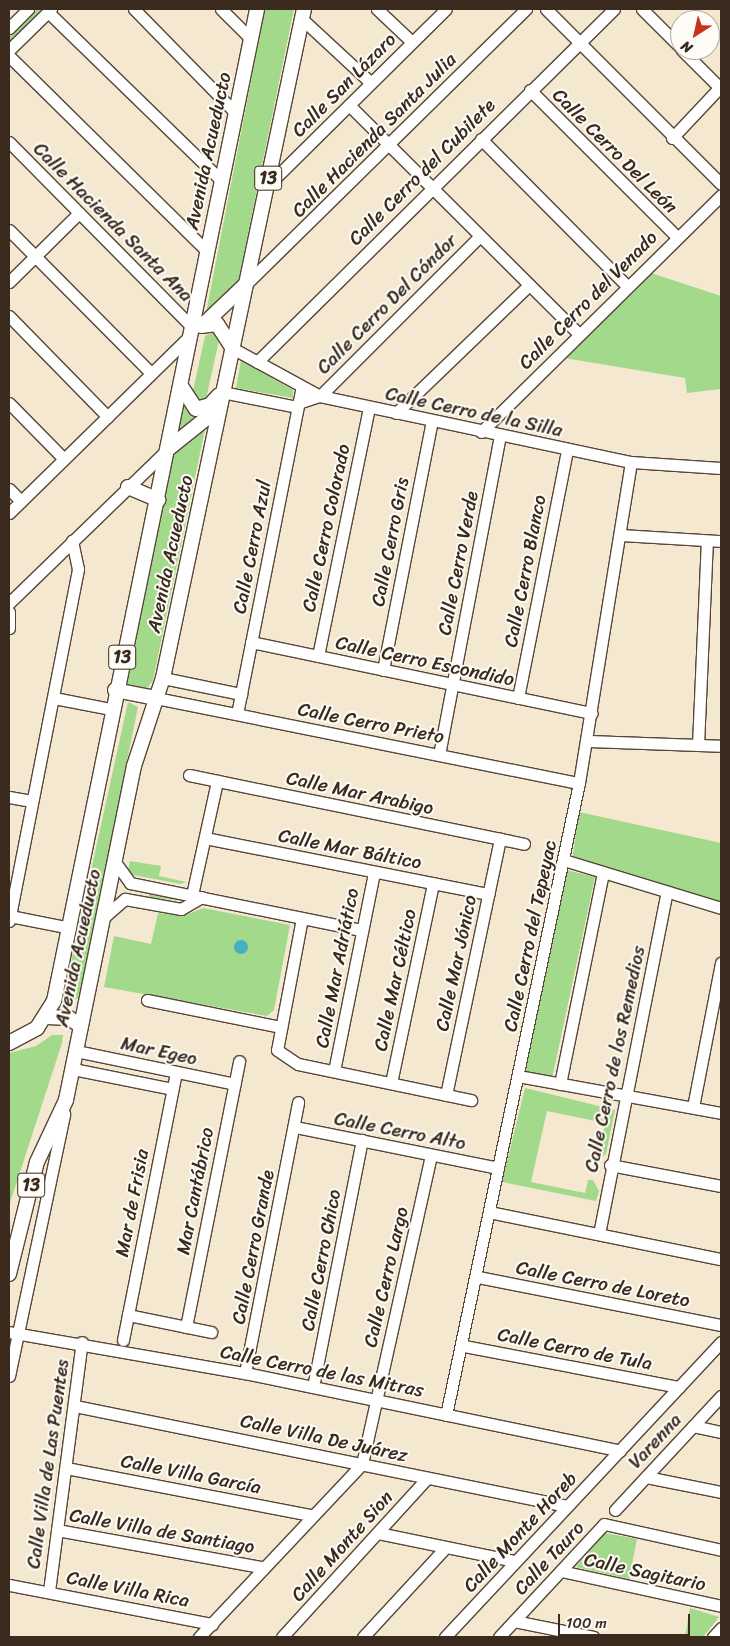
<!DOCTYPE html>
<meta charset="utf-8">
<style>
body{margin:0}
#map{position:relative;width:730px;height:1646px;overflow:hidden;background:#f5e8d1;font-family:Sriracha,sans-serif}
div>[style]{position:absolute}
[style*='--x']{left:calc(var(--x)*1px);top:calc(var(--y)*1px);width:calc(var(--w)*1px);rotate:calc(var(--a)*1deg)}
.green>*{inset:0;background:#a3d98a}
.water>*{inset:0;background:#43b1bf}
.round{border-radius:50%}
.roads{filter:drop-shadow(1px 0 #574639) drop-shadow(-1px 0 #574639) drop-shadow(0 1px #574639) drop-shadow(0 -1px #574639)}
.minor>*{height:11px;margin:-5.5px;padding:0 5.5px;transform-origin:5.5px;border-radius:5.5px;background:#fff}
.major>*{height:14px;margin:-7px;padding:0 7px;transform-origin:7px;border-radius:7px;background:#fff}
span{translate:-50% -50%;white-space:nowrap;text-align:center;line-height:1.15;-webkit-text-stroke:4px #fdfcf7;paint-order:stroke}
.shield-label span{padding:1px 4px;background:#fdfcf7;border:1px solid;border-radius:4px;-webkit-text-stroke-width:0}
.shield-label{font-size:18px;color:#3b2a1e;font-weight:700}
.street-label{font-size:19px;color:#3b2a1e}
.frame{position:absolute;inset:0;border:10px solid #3b2a1e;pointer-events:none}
.north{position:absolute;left:670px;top:10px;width:50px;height:50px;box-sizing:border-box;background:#fdfcf7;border:1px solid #afa8a0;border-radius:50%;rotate:215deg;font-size:14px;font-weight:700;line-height:20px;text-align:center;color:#3b2a1e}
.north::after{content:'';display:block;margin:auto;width:18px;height:22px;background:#c8321e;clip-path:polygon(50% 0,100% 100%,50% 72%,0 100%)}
.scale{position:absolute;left:558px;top:1614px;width:132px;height:22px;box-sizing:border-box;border:2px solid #3b2a1e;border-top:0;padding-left:6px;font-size:15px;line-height:18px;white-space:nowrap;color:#3b2a1e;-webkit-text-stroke:4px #fdfcf7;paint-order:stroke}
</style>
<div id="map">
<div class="green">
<i style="clip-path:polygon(37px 9px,45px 9px,9px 45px,9px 37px)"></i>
<i style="clip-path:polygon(265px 9px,294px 9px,237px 287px,206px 313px)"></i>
<i style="clip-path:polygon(651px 273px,721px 296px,721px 389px,687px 393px,685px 378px,564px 358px)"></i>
<i style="clip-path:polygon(213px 332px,219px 340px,206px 399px,201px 404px,192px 395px,205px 336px)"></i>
<i style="clip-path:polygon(241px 360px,293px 390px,293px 398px,236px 388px)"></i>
<i style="clip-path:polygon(185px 404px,207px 410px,182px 429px,179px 427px)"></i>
<i style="clip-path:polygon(205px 429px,153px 680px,146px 690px,127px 686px,175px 448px)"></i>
<i style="clip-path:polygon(128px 702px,138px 707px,79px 998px,62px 1003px)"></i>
<i style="clip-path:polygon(579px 812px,721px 843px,721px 906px,572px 860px)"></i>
<i style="clip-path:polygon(130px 861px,161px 866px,159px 876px,186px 882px,181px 884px,133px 875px,128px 870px)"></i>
<i style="clip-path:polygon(566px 870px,595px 877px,552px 1079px,524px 1073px)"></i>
<i style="clip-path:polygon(149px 892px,181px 899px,183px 901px,149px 897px)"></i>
<i style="clip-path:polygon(203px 908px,290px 925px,274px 1010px,267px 1016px,104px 987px,114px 936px,151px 944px,158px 913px,183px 916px)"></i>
<i style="clip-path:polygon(52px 1035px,63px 1035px,62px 1043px,9px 1206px,9px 1053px,36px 1046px)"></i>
<i style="clip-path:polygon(525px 1088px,615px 1110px,606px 1154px,598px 1160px,605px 1123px,547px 1111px,531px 1182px,585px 1193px,588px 1180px,593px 1180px,599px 1191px,596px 1201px,502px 1182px)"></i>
<i style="clip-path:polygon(605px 1533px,637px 1539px,629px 1579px,576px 1567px)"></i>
<i style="clip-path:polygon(690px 1608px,719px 1617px,703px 1637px,685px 1637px)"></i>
</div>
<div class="water">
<i class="round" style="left:234px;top:940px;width:14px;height:14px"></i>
</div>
<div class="roads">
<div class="minor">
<i style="--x:134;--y:9;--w:146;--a:45.6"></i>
<i style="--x:221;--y:9;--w:42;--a:45"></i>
<i style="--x:377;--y:9;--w:48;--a:43.3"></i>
<i style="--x:546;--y:9;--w:247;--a:45"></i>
<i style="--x:642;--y:9;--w:54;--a:45"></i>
<i style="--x:48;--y:12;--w:243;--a:44.2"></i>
<i style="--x:302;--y:19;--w:94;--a:42.8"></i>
<i style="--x:9;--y:28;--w:27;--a:-45"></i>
<i style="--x:9;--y:50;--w:59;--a:-44.3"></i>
<i style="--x:682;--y:50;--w:54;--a:45"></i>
<i style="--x:9;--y:56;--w:278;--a:44.6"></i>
<i style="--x:530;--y:90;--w:206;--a:45"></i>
<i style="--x:349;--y:105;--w:325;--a:44.9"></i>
<i style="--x:672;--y:138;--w:71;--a:-46.7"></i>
<i style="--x:481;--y:139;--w:206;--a:45.2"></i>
<i style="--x:9;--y:142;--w:260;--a:45.3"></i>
<i style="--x:266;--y:187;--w:253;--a:-44.7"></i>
<i style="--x:9;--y:230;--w:202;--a:45.2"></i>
<i style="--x:9;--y:282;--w:98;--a:-44.6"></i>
<i style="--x:245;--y:285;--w:394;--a:-44.5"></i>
<i style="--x:9;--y:316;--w:141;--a:45.6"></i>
<i style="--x:232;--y:348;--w:100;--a:28.6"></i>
<i style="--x:320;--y:396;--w:318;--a:12"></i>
<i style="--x:631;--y:462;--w:90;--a:3.8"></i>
<i style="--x:257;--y:362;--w:502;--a:-44.68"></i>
<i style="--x:222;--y:392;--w:76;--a:11.3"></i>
<i style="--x:9;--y:403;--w:78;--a:45.5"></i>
<i style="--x:298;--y:403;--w:23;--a:-18"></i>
<i style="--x:320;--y:396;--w:226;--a:-45"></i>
<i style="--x:396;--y:413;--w:185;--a:-43.9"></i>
<i style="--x:481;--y:432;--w:337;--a:-44.6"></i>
<i style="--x:9;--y:489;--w:17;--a:45"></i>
<i style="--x:9;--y:513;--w:253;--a:-44.4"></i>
<i style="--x:622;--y:535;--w:99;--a:3.5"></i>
<i style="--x:9;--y:603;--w:221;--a:-44.1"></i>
<i style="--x:9;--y:612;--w:16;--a:90"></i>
<i style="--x:251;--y:642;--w:348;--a:11.8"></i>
<i style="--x:318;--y:656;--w:254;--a:-78.4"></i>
<i style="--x:383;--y:670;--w:254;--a:-78.9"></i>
<i style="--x:163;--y:678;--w:80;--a:11.6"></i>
<i style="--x:54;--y:698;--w:57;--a:11.1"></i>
<i style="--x:156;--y:698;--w:431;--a:11.4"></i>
<i style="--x:518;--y:698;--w:252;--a:-78.8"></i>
<i style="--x:237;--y:714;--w:333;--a:-78.8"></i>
<i style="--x:587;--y:741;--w:134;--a:2.1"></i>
<i style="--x:698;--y:745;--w:204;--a:-87.5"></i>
<i style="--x:439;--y:755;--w:325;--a:-79.2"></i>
<i style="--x:189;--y:775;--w:342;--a:11.6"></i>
<i style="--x:9;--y:797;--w:23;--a:10"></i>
<i style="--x:205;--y:838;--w:289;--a:11.2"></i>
<i style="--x:564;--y:860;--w:164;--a:17"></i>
<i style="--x:115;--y:862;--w:26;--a:54"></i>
<i style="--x:130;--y:883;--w:237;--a:11.5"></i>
<i style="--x:192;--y:895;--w:117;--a:-77.6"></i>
<i style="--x:10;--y:916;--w:61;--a:11.3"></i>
<i style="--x:104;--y:917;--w:28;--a:-41"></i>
<i style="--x:125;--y:899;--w:57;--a:10.1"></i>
<i style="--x:181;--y:909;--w:24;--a:-30"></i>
<i style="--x:302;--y:918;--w:134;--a:100.7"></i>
<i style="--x:277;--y:1050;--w:25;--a:34"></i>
<i style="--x:298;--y:1064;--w:177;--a:11.8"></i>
<i style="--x:9;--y:921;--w:359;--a:-78.9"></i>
<i style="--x:78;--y:569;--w:29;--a:-102"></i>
<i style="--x:147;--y:1000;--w:137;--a:11.4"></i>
<i style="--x:76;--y:1051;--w:162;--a:11.7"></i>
<i style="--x:73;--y:1069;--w:101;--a:11.4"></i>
<i style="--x:334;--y:1071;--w:203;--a:-78.6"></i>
<i style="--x:518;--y:1076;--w:206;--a:10.3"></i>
<i style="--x:391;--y:1083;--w:204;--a:-78.1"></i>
<i style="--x:560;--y:1084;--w:216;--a:-78.5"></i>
<i style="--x:446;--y:1095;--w:262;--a:-78.1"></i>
<i style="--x:693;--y:1107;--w:147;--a:-79"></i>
<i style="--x:295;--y:1127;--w:207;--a:11.4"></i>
<i style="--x:610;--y:1165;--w:113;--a:10.7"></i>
<i style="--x:489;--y:1212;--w:237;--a:11.5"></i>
<i style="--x:599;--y:1234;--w:349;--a:-78.8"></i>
<i style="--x:478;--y:1277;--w:248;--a:11.2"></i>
<i style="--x:128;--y:1315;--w:85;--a:11.6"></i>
<i style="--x:186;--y:1327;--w:271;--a:-78.7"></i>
<i style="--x:9;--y:1332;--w:240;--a:9.9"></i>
<i style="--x:245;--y:1373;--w:383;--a:11.7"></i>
<i style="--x:123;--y:1340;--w:272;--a:-78.8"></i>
<i style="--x:464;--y:1346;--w:219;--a:10.8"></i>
<i style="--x:245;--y:1373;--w:276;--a:-78.9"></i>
<i style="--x:9;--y:1376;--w:268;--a:-78.1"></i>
<i style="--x:313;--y:1387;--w:252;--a:-78.8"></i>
<i style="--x:75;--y:1406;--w:502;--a:11.49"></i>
<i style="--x:446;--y:1415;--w:646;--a:-78.12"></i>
<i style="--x:579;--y:783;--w:325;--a:-80.8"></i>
<i style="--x:693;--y:1426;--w:29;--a:12"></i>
<i style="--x:66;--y:1468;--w:248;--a:10.9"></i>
<i style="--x:646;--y:1477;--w:76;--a:11.3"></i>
<i style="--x:615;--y:1510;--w:156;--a:-47.1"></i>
<i style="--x:57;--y:1530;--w:207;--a:10.3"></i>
<i style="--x:378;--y:1533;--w:140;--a:11.6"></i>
<i style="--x:561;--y:1571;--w:164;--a:12.3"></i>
<i style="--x:9;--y:1585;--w:207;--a:10.9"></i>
<i style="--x:49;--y:1591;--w:251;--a:-82.5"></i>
<i style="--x:514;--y:1621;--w:81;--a:11.4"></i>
<i style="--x:199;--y:1637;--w:238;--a:-46.7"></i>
<i style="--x:362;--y:1464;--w:316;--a:-77.4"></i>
<i style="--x:282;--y:1637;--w:215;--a:-47.6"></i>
<i style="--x:363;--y:1637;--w:122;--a:-47.3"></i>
<i style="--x:445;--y:1637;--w:404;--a:-46.9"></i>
<i style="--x:499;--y:1637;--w:154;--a:-47.1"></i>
<i style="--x:604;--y:1524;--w:120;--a:12.5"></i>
<i style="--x:713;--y:1637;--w:12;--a:-48"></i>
</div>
<div class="major">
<i style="--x:201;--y:326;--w:16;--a:-7"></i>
<i style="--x:217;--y:324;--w:27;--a:57"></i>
<i style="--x:192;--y:327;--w:14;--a:-17"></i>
<i style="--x:205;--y:323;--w:55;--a:-43.5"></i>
<i style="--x:181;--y:386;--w:27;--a:57"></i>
<i style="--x:196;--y:409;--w:15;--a:-16"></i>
<i style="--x:210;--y:405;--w:13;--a:-48"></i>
<i style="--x:168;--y:449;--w:64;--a:-38.7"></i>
<i style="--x:128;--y:487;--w:33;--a:23"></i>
<i style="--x:115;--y:690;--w:42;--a:11"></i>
<i style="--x:48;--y:1017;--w:21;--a:3"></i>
<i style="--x:69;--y:1018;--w:14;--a:34"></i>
<i style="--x:9;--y:1043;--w:32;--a:-28"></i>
<i style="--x:37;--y:1028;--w:32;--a:-58"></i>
<i style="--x:54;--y:1001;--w:1013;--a:-78.43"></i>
<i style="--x:9;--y:1274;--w:115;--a:-76"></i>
<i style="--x:37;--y:1162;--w:68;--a:-64.9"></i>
<i style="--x:66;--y:1100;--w:341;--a:-78.5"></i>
<i style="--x:134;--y:766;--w:93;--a:-71.8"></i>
<i style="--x:163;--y:678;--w:684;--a:-78.1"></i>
</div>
</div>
<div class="shield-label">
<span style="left:268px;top:178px">13</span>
<span style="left:122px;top:657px">13</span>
<span style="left:31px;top:1185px">13</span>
</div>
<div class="street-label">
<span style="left:344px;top:85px;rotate:-45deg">Calle San Lázaro</span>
<span style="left:374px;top:135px;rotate:-45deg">Calle Hacienda Santa Julia</span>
<span style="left:208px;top:151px;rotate:-78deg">Avenida Acueducto</span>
<span style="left:615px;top:151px;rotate:45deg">Calle Cerro Del León</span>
<span style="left:422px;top:172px;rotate:-45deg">Calle Cerro del Cubilete</span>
<span style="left:113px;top:222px;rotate:45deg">Calle Hacienda Santa Ana</span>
<span style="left:588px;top:300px;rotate:-45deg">Calle Cerro del Venado</span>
<span style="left:387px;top:304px;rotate:-45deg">Calle Cerro Del Cóndor</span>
<span style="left:474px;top:412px;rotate:12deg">Calle Cerro de la Silla</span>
<span style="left:326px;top:528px;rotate:-78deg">Calle Cerro Colorado</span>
<span style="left:390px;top:542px;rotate:-79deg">Calle Cerro Gris</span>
<span style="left:252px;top:547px;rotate:-79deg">Calle Cerro Azul</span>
<span style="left:170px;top:554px;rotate:-78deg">Avenida Acueducto</span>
<span style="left:458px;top:563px;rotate:-79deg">Calle Cerro Verde</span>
<span style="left:525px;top:571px;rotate:-79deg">Calle Cerro Blanco</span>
<span style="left:425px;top:661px;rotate:12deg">Calle Cerro Escondido</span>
<span style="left:371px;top:723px;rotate:11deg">Calle Cerro Prieto</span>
<span style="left:360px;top:793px;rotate:12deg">Calle Mar Arabigo</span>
<span style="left:350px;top:849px;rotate:11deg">Calle Mar Báltico</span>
<span style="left:530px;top:936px;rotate:-78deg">Calle Cerro del Tepeyac</span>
<span style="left:78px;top:948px;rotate:-78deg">Avenida Acueducto</span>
<span style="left:456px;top:963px;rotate:-78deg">Calle Mar Jónico</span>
<span style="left:337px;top:968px;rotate:-79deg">Calle Mar Adriático</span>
<span style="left:395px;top:980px;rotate:-78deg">Calle Mar Céltico</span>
<span style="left:159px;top:1051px;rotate:12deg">Mar Egeo</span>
<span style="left:615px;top:1059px;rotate:-78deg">Calle Cerro de los Remedios</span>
<span style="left:400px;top:1131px;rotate:11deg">Calle Cerro Alto</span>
<span style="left:195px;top:1191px;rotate:-79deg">Mar Cantábrico</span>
<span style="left:132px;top:1203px;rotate:-79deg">Mar de Frisia</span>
<span style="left:253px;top:1247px;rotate:-79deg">Calle Cerro Grande</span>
<span style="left:321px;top:1260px;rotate:-79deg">Calle Cerro Chico</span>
<span style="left:386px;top:1277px;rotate:-77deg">Calle Cerro Largo</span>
<span style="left:603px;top:1284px;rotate:11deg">Calle Cerro de Loreto</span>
<span style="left:575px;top:1349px;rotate:11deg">Calle Cerro de Tula</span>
<span style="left:322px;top:1371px;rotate:11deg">Calle Cerro de las Mitras</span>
<span style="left:324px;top:1438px;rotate:12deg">Calle Villa De Juárez</span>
<span style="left:655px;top:1441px;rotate:-47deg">Varenna</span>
<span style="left:48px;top:1464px;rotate:-82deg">Calle Villa de Las Puentes</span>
<span style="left:191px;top:1474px;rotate:11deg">Calle Villa García</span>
<span style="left:162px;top:1531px;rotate:10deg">Calle Villa de Santiago</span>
<span style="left:520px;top:1532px;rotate:-47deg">Calle Monte Horeb</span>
<span style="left:342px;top:1546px;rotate:-48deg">Calle Monte Sion</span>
<span style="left:549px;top:1558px;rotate:-47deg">Calle Tauro</span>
<span style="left:645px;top:1572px;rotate:12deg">Calle Sagitario</span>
<span style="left:128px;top:1589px;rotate:11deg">Calle Villa Rica</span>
</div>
<div class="frame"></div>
<div class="north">N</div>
<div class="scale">100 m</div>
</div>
